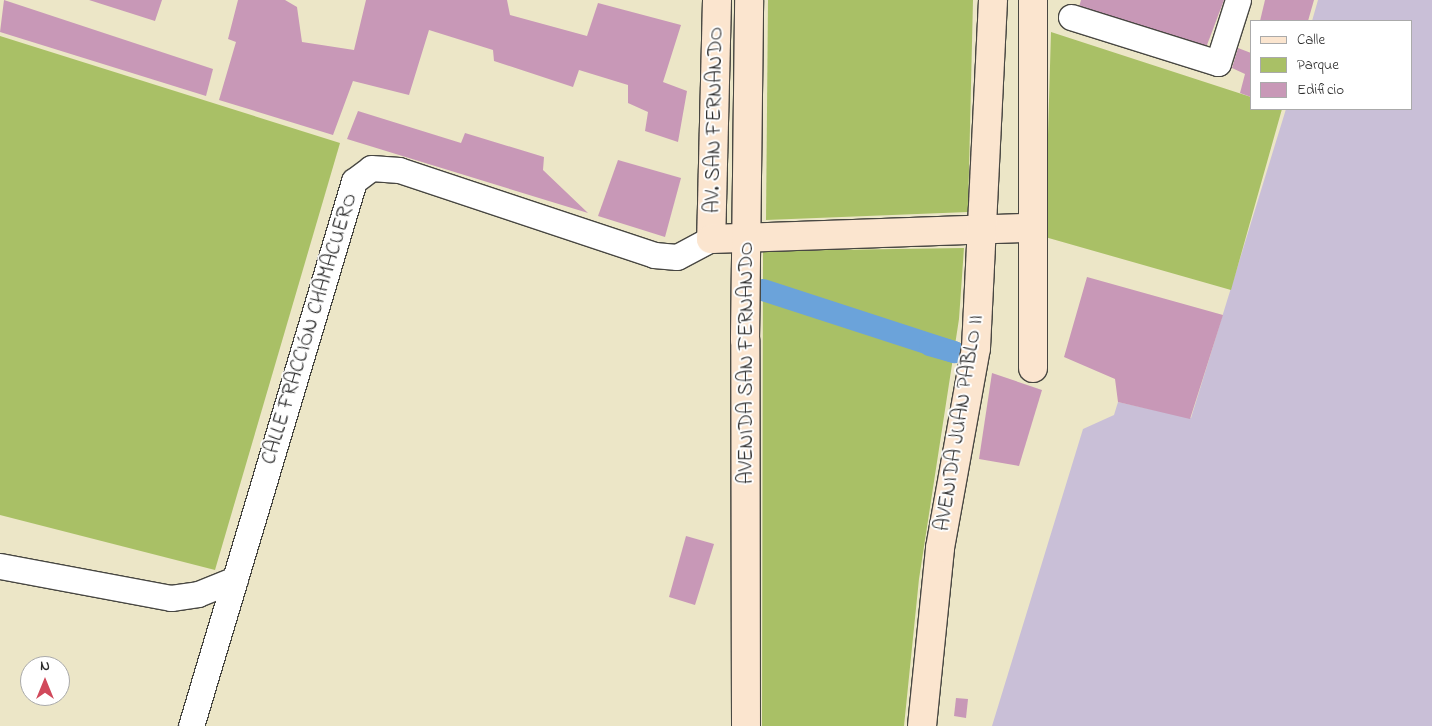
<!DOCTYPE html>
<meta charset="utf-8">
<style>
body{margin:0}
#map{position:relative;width:1432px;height:726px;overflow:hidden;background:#ece6c7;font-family:"Indie Flower",sans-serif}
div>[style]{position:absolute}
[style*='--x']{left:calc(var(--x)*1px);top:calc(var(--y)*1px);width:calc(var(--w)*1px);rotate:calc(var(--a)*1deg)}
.industrial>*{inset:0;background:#c9bfd7}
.green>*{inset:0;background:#a9c066}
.canal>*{height:22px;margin:-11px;padding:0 11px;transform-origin:11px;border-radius:11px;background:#6ba3da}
.building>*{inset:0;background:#c898b7}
.roads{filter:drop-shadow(1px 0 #484742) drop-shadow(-1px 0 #484742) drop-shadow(0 1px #484742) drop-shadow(0 -1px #484742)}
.street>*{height:25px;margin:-12.5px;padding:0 12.5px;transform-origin:12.5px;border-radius:12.5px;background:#fff}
.secondary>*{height:28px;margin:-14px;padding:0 14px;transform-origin:14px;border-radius:14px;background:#fbe5cf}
span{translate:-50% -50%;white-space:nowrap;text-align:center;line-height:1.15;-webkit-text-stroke:4px #fff;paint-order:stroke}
.street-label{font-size:21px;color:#2b2b2b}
.legend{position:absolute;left:1250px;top:20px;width:162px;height:90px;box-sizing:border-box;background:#fff;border:1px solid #aaa;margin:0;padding:6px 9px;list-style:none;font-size:15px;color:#2b2b2b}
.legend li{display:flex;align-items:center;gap:10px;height:25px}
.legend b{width:25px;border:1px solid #aaa}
.north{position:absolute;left:20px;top:656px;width:50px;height:50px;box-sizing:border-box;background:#fff;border:1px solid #aaa;border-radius:50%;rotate:0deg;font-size:14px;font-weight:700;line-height:20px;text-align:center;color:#2b2b2b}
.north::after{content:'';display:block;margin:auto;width:18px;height:22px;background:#d1495b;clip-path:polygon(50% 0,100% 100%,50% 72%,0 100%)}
</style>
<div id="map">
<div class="industrial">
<i style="clip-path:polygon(1318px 0,1432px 0,1432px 726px,992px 726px,1083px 429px,1114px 415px,1118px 402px,1191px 418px,1286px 109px,1411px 109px,1411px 21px,1312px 21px)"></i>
</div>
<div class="green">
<i style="clip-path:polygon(768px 0,973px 0,968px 212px,766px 220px)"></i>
<i style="clip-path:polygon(1051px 32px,1251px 97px,1251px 109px,1282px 109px,1231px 290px,1045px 237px)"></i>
<i style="clip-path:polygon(0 36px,340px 143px,215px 570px,0 515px)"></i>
<i style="clip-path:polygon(964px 248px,959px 319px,919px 579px,904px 726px,762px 726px,763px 251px)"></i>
</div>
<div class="canal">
<i style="--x:763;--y:290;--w:201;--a:18"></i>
<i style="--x:954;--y:352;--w:25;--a:-164"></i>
</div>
<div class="building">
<i style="clip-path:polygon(4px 0,213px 69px,206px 96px,0 32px)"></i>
<i style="clip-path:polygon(89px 0,162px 0,155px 21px)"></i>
<i style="clip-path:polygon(238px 0,285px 0,297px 7px,302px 42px,354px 50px,366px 0,507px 0,510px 15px,587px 36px,598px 3px,681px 25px,663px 82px,687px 91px,678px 142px,645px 131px,648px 112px,628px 103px,628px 85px,579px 70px,573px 87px,494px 61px,493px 50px,429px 30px,409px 95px,353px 81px,333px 135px,219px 100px,236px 42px,228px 39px)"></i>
<i style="clip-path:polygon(1081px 0,1224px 0,1204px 53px,1078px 11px)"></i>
<i style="clip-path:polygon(1265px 0,1314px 0,1308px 21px,1260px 21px)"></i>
<i style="clip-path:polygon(1238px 48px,1251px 53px,1251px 97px,1240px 93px,1245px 74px,1232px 68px)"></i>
<i style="clip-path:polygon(358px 111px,461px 143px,465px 133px,544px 157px,543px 170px,588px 213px,347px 139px)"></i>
<i style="clip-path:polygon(618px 160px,681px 178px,665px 237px,598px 216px)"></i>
<i style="clip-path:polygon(1087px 277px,1223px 315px,1190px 419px,1118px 402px,1115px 379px,1064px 357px)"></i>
<i style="clip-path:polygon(992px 373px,1042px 390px,1019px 466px,979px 459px)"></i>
<i style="clip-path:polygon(686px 536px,714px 544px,695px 605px,669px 597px)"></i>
<i style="clip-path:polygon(956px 698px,968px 699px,966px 718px,954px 716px)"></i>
</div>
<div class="roads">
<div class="street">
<i style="--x:1071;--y:17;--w:154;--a:17.4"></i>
<i style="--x:1218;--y:63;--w:66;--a:-72.4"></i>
<i style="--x:0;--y:566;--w:174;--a:10.6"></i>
<i style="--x:171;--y:598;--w:27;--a:-8"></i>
<i style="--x:198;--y:594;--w:40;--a:-22"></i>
<i style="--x:191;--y:726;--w:569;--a:-73.35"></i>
<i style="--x:354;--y:181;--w:21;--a:-37"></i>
<i style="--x:371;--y:168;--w:28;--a:4"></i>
<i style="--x:399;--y:170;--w:269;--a:18.4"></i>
<i style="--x:654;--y:255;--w:23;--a:5"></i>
<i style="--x:677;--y:257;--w:38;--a:-28"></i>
</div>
<div class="secondary">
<i style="--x:717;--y:0;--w:239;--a:91.4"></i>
<i style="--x:711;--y:239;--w:320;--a:-2"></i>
<i style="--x:1033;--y:368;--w:368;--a:-90"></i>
<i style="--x:746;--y:726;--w:386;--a:-90.1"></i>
<i style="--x:745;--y:340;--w:340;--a:-89.3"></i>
<i style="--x:922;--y:726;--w:179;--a:-84.2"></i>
<i style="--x:940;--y:548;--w:203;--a:-79.8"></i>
<i style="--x:976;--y:348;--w:348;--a:-87.2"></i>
</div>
</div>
<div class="street-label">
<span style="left:715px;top:120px;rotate:-89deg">AV. SAN FERNANDO</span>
<span style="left:310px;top:329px;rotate:-73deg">CALLE FRACCIÓN CHAMACUERO</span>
<span style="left:747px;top:363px;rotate:-90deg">AVENIDA SAN FERNANDO</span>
<span style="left:960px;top:423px;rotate:-81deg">AVENIDA JUAN PABLO II</span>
</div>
<ul class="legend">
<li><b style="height:6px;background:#fbe5cf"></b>Calle</li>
<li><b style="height:14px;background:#a9c066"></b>Parque</li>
<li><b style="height:14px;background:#c898b7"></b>Edificio</li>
</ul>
<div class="north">N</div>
</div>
